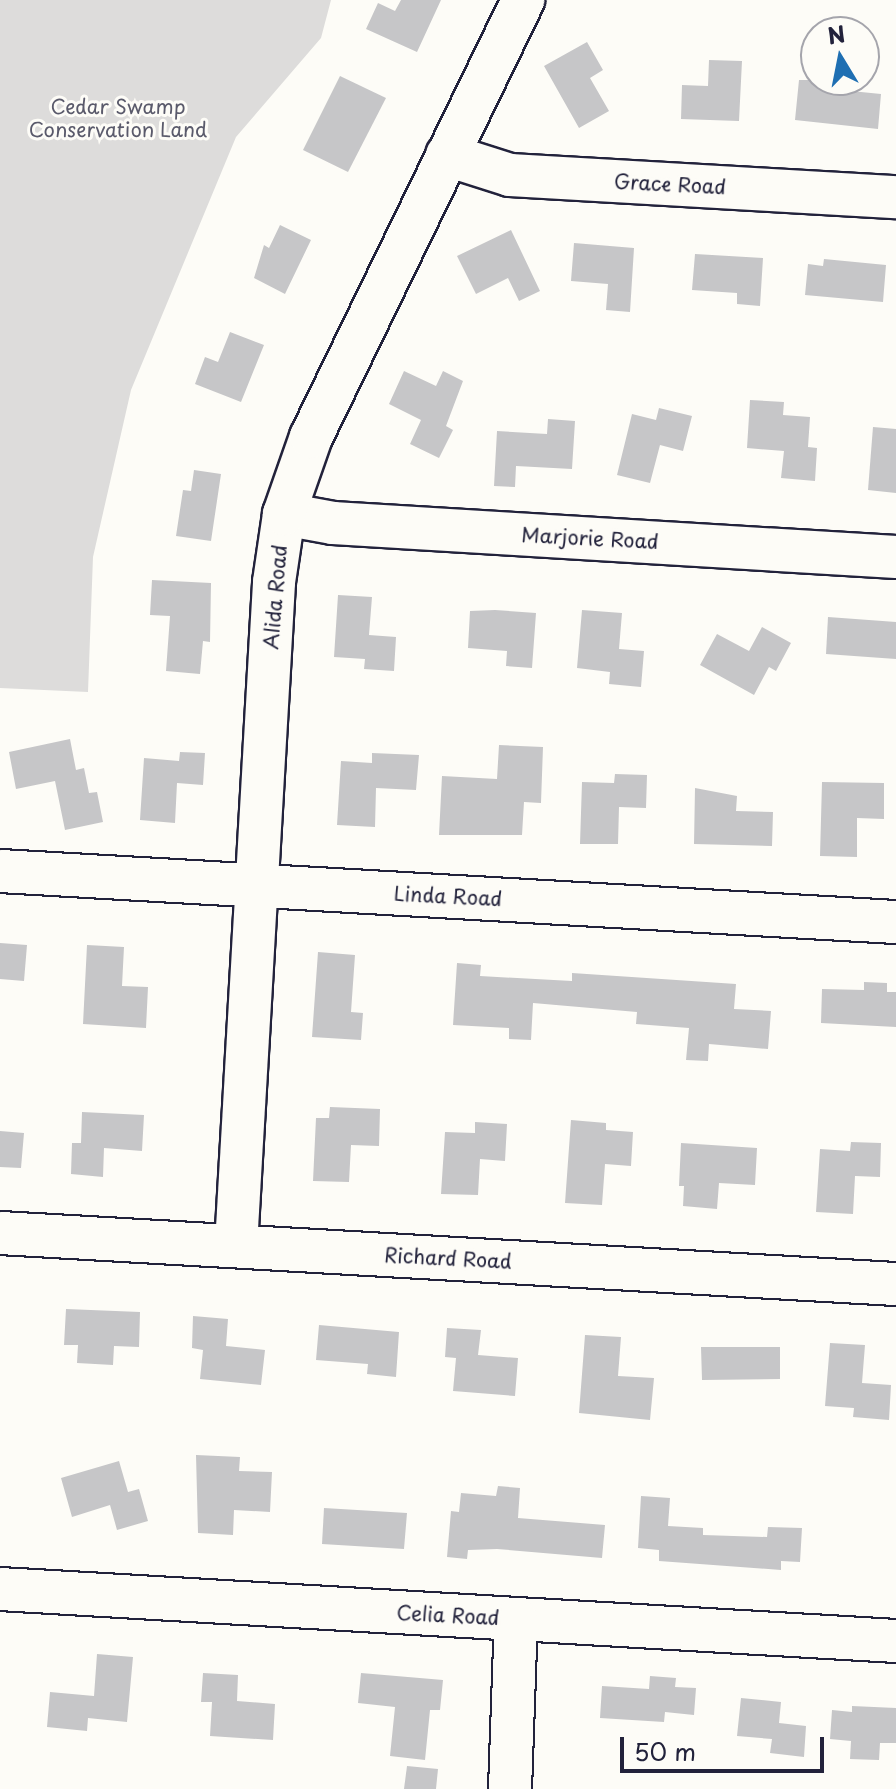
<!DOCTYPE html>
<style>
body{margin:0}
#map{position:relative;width:896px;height:1789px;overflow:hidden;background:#fdfcf7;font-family:"Playpen Sans",sans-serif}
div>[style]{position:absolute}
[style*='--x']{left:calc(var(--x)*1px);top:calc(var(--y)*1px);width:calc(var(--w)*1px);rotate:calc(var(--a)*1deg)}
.green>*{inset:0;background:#dddcdb}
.building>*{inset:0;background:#c6c6c8}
.roads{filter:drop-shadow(2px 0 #22223b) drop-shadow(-2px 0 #22223b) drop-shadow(0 2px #22223b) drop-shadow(0 -2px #22223b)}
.minor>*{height:42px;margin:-21px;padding:0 21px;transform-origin:21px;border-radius:21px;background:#fdfcf7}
span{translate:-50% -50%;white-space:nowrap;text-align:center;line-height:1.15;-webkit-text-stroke:6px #fdfcf7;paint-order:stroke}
.park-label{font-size:20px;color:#5a5a6b}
.street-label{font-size:20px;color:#22223b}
.north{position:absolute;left:800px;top:16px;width:80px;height:80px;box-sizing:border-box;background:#fdfcf7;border:2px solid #a5a5ac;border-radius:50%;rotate:350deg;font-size:22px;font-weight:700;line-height:32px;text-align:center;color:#22223b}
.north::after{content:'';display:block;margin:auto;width:28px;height:36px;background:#1f6fb2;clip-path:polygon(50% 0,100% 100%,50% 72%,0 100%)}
.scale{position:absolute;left:620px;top:1737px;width:204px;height:36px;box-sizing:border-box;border:4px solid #22223b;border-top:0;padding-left:10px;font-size:24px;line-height:28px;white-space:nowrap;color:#22223b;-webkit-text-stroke:6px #fdfcf7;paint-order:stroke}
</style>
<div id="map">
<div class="green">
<i style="clip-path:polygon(0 0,331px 0,321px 38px,236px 137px,131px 390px,93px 557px,88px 692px,0 688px)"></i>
</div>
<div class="building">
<i style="clip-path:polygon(401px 0,441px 0,417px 52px,366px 29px,378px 3px,395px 11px)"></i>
<i style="clip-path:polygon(587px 42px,603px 70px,590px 78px,609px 111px,579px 128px,544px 66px)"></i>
<i style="clip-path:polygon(709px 60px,742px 61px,739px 121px,681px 119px,682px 85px,708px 86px)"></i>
<i style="clip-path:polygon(340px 76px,386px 98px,348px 172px,303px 150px)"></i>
<i style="clip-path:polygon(799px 80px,832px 80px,831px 89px,881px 94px,878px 129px,795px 120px)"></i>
<i style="clip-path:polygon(280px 225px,311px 240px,285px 294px,254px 278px,264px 245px,269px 248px)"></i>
<i style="clip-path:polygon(511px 230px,540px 291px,519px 301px,508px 278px,476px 294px,457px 256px)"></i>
<i style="clip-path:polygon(574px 243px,634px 248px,630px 312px,606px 310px,608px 284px,571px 281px)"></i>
<i style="clip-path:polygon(695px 254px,763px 258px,760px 306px,737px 304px,737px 293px,692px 290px)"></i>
<i style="clip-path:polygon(824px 259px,886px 265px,883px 302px,805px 295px,808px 264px,823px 266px)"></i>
<i style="clip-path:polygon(230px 332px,264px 345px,241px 402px,195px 384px,205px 357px,218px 362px)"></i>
<i style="clip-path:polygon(404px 371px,436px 386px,443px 371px,463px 381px,446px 426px,453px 430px,439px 458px,410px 444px,421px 420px,389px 404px)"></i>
<i style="clip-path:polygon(750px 400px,784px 402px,783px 415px,810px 417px,808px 447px,817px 448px,815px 481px,781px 478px,784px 451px,747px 448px)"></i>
<i style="clip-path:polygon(659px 408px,692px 416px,683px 451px,660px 445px,650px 483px,617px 475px,632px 414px,656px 420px)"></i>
<i style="clip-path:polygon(548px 419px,575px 421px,572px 469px,516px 466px,515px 487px,494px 486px,497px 431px,547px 434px)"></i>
<i style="clip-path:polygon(873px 427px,896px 429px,896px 493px,868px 490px)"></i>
<i style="clip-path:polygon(194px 470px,221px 474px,211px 541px,176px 536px,183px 490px,191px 491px)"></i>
<i style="clip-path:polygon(152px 580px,211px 583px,210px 642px,203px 641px,200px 674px,166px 671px,170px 616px,150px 615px)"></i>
<i style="clip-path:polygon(338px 595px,372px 597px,369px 635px,396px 637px,394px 671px,364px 669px,365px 659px,334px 657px)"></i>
<i style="clip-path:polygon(495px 610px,536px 613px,532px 668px,506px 666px,507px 651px,468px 648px,470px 611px)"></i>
<i style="clip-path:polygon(582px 610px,622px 613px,619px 649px,644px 651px,641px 687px,609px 684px,610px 672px,577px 668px)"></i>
<i style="clip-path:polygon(828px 617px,896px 622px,896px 659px,826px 654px)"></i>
<i style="clip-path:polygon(762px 627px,791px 643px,776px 671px,769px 667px,754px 695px,700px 665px,717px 634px,749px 651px)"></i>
<i style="clip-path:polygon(70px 739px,76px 770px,84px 768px,89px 793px,97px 792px,103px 822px,65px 830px,55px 781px,16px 789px,9px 752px)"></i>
<i style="clip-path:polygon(499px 745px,543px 747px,541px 803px,524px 802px,522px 835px,439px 835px,442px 776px,497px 779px)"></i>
<i style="clip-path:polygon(180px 752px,205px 753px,203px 785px,177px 783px,175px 823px,140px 820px,144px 758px,179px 761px)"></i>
<i style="clip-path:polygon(372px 753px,419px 755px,416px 790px,376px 788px,375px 827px,337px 825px,341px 761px,372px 763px)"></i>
<i style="clip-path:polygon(615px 774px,647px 775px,646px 808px,619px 807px,618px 844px,580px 844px,582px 782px,614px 783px)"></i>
<i style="clip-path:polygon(822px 782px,884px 783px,884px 819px,857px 818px,857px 857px,820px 856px)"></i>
<i style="clip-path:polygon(695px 788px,737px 796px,736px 811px,773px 812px,772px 846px,694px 844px)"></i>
<i style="clip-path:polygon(0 943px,27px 945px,24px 981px,0 979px)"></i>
<i style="clip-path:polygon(87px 945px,124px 947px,122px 986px,148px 987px,146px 1028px,83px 1024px)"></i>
<i style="clip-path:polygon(318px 952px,355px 955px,351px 1012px,363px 1013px,361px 1040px,312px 1037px)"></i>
<i style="clip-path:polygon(457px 963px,481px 965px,480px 976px,572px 981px,572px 973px,736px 984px,734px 1009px,771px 1011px,768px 1049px,709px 1044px,708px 1061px,686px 1060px,689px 1028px,636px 1024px,637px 1012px,533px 1003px,531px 1040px,509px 1039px,509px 1028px,453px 1025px)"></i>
<i style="clip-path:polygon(864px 982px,887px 983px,887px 992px,896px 992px,896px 1027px,821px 1023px,822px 989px,864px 990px)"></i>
<i style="clip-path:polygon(330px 1107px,380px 1109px,379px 1146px,351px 1145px,349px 1182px,313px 1181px,316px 1118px,329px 1118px)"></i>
<i style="clip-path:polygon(82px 1112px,144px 1115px,142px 1151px,104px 1148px,103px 1177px,71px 1174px,72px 1143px,81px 1143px)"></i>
<i style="clip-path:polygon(571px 1120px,606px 1123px,606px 1130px,633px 1132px,631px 1166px,605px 1164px,602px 1205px,565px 1203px)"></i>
<i style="clip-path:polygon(475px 1122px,507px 1124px,505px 1161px,480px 1159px,478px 1195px,441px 1194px,445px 1132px,475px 1133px)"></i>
<i style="clip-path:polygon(0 1131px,24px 1133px,21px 1168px,0 1167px)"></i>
<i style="clip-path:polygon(851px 1142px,881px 1143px,880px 1177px,855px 1176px,853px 1214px,816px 1212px,820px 1149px,850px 1151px)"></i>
<i style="clip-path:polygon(681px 1143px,757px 1148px,755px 1185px,719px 1183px,717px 1209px,683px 1206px,684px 1186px,679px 1186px)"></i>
<i style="clip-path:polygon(66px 1309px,140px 1312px,139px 1347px,114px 1346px,113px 1365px,77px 1363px,78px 1345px,64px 1345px)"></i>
<i style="clip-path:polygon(193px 1316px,228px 1319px,226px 1346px,265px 1350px,261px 1385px,200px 1379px,203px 1350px,192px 1348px)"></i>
<i style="clip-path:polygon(319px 1325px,399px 1332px,396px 1377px,367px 1374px,368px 1364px,316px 1360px)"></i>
<i style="clip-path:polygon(447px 1328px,481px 1330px,478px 1355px,518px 1358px,515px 1396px,453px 1391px,456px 1358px,445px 1357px)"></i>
<i style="clip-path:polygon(585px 1335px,621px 1337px,618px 1376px,654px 1378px,650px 1420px,579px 1413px)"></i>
<i style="clip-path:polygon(830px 1343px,865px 1345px,862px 1383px,891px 1385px,889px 1420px,853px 1417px,854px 1408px,825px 1406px)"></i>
<i style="clip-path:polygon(701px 1347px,780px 1347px,780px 1379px,702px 1380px)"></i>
<i style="clip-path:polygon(196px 1455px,240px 1457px,239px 1471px,272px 1472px,270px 1512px,234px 1510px,233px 1535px,198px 1533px)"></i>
<i style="clip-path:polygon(119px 1461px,128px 1492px,139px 1489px,148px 1521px,117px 1530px,110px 1505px,72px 1517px,61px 1478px)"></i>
<i style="clip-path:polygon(498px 1486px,520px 1488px,518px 1518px,605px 1525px,602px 1558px,497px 1549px,468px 1550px,467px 1559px,447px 1557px,451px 1511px,459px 1512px,461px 1493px,496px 1496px)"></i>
<i style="clip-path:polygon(641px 1496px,670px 1498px,668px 1526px,703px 1528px,703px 1535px,767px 1537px,768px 1527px,802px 1528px,800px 1562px,781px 1561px,781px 1570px,659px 1561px,659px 1550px,638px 1548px)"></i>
<i style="clip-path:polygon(324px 1508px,407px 1513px,404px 1549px,322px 1544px)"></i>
<i style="clip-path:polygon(97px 1654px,133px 1657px,127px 1722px,88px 1718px,87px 1731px,47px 1727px,50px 1692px,94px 1696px)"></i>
<i style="clip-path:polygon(203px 1673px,238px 1675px,237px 1701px,275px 1704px,273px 1740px,210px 1736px,212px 1702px,201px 1702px)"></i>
<i style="clip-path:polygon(361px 1673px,443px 1680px,440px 1710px,430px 1710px,425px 1760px,390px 1756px,395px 1707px,358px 1703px)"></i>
<i style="clip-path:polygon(650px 1676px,676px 1678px,675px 1687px,696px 1688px,694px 1715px,665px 1712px,664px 1722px,600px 1718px,602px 1686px,649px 1689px)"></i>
<i style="clip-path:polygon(741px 1698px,781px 1702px,779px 1723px,806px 1726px,804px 1757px,770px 1753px,772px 1739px,737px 1736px)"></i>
<i style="clip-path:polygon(852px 1706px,896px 1708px,896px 1743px,880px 1743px,879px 1760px,850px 1759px,851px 1741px,830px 1739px,832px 1710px,852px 1712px)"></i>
<i style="clip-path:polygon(407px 1766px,438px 1769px,436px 1789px,404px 1789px)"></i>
</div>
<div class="roads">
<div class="minor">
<i style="--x:447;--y:155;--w:66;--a:17.6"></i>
<i style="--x:510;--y:175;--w:387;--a:3.3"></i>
<i style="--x:284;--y:514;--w:50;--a:10.4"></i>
<i style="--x:333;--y:523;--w:564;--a:3.46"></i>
<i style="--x:0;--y:871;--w:897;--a:3.26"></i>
<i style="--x:0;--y:1233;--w:897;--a:3.26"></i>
<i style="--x:236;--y:1246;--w:665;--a:-86.72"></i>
<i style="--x:274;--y:582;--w:69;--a:-81.6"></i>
<i style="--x:284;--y:514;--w:82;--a:-70.7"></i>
<i style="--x:311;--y:437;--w:486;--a:-64.1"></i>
<i style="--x:0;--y:1589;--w:898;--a:3.32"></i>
<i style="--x:510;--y:1789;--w:170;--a:-88"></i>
</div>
</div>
<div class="park-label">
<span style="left:118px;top:118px">Cedar Swamp<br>Conservation Land</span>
</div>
<div class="street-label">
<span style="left:670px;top:184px;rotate:3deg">Grace Road</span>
<span style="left:590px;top:538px;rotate:3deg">Marjorie Road</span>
<span style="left:275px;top:597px;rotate:-85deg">Alida Road</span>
<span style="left:448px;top:896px;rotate:3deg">Linda Road</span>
<span style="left:448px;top:1258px;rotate:3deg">Richard Road</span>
<span style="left:448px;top:1615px;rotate:3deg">Celia Road</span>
</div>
<div class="north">N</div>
<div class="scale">50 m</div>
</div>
